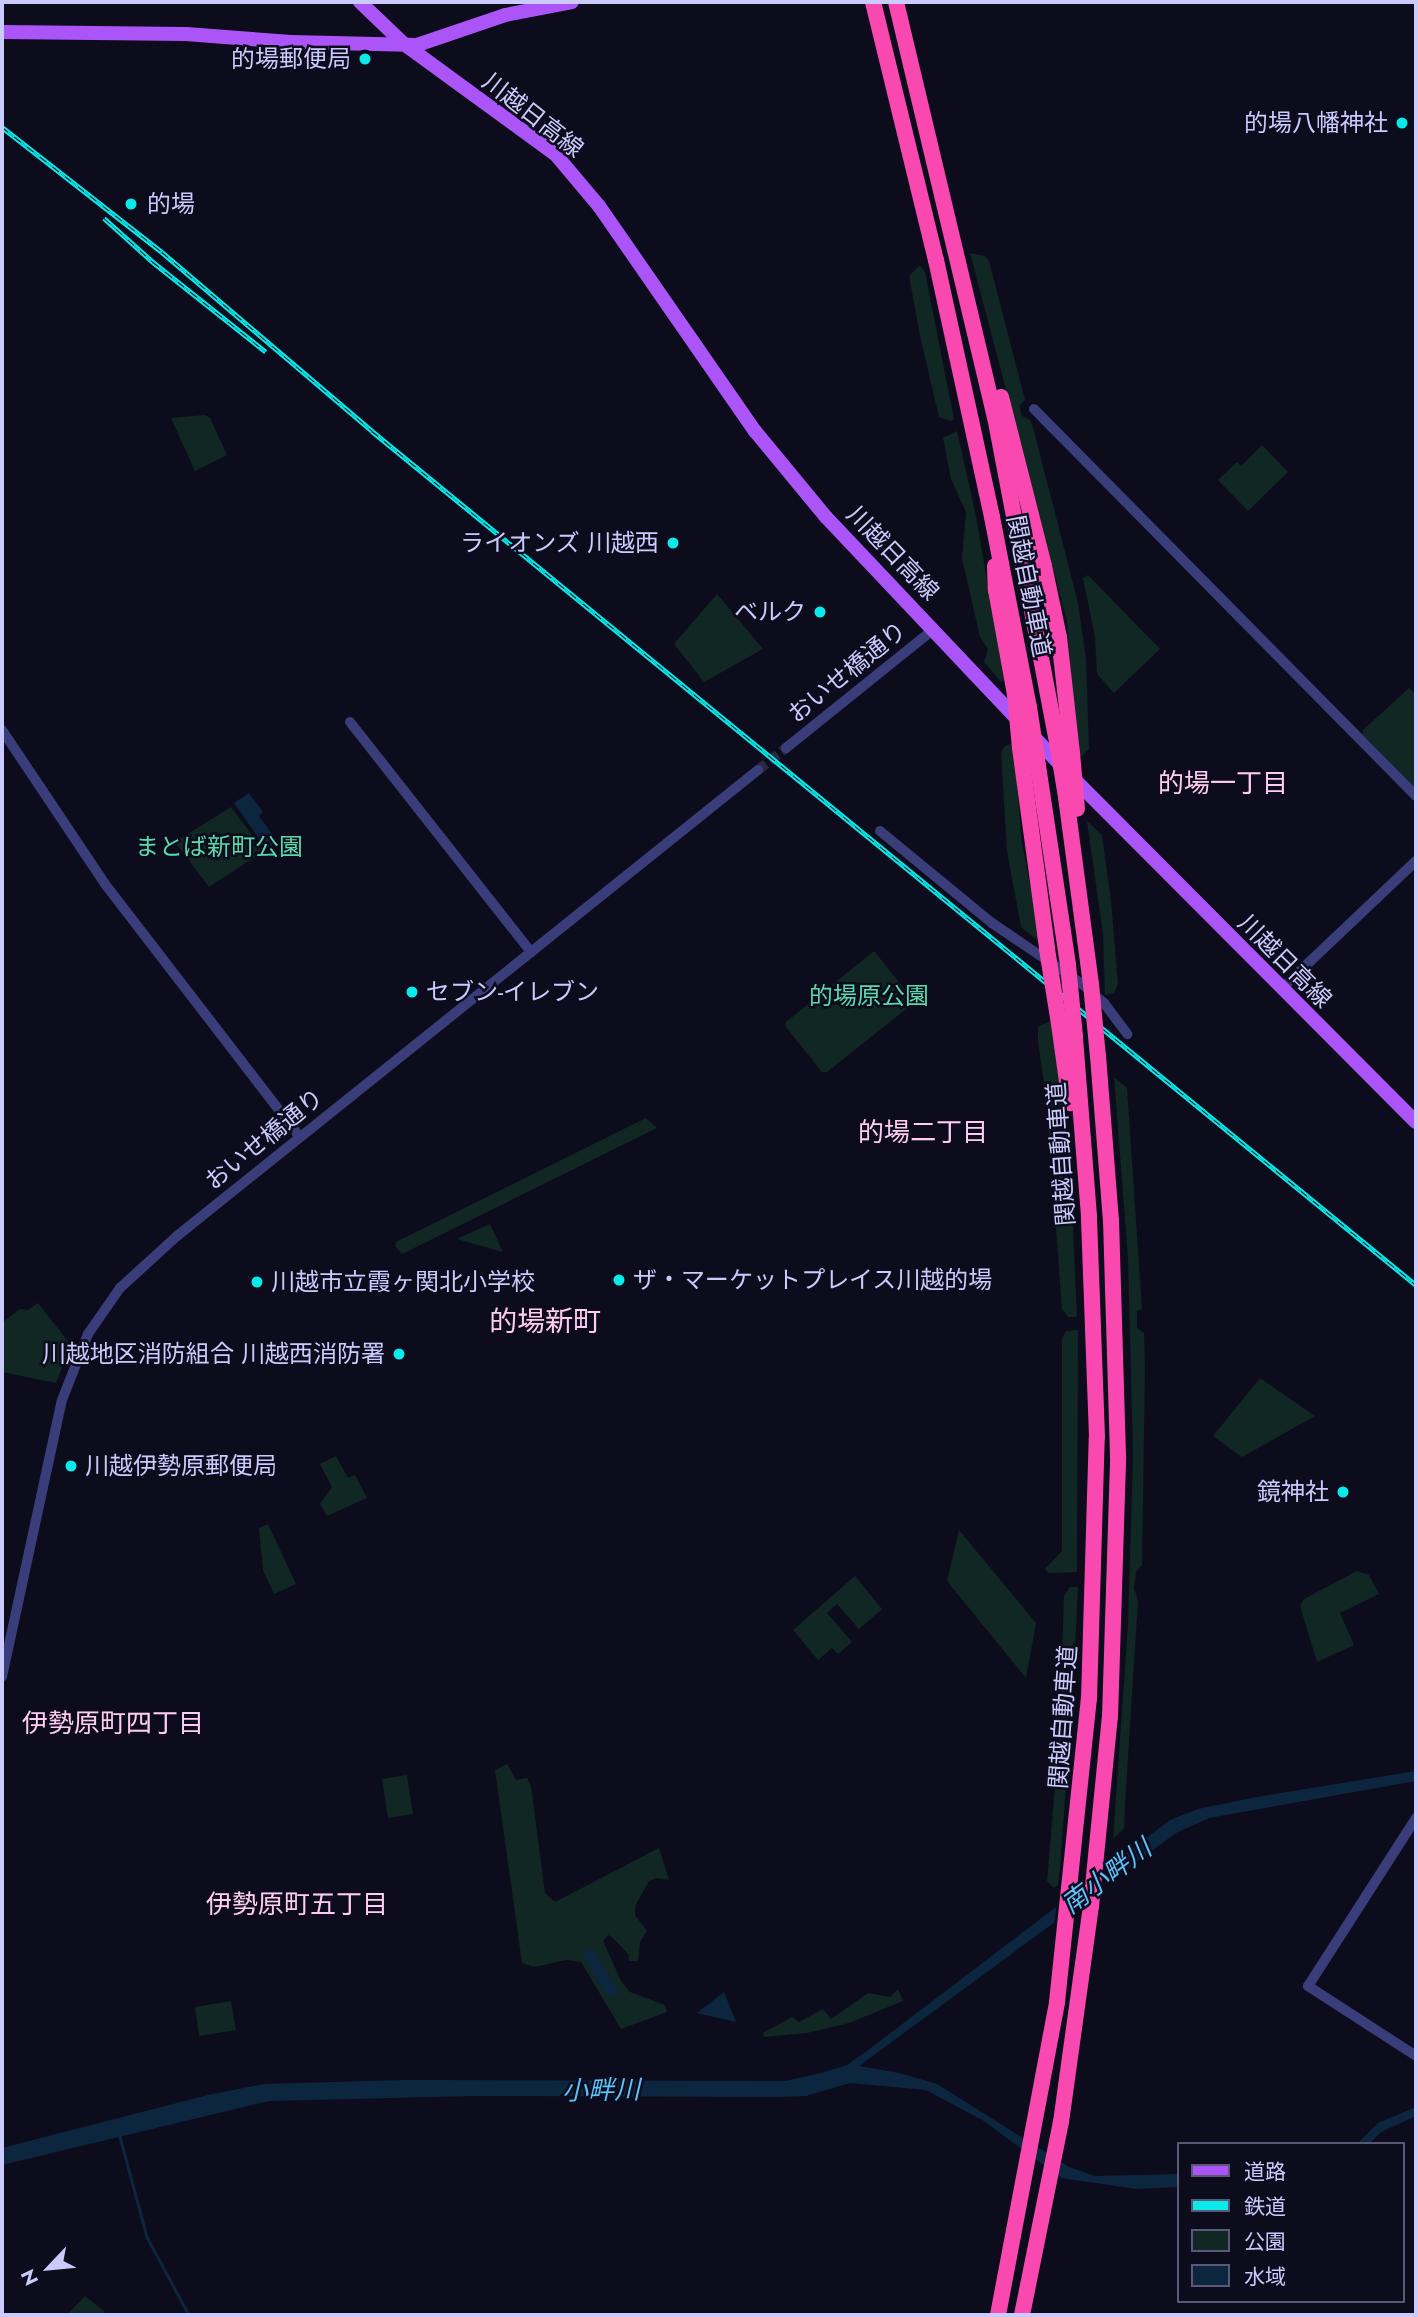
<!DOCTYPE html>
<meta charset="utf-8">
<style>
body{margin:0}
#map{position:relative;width:1418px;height:2317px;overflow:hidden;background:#0d0c1d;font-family:Jost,"Noto Sans JP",sans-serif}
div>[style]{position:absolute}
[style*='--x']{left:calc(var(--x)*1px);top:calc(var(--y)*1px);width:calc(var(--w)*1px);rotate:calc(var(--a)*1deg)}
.green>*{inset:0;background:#102723}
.water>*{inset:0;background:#0d2640}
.pier>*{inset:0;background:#0d0c1d}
.stream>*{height:2.5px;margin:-1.25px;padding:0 1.25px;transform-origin:1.25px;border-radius:1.25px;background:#0d2640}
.minor-tunnel>*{height:10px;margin-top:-5px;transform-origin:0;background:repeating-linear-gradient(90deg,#29283f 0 10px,transparent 0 15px)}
.minor>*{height:10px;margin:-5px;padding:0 5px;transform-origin:5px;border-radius:5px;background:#393d7a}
.major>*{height:14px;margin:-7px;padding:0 7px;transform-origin:7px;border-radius:7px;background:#ab55f9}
.highway>*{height:16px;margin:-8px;padding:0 8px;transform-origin:8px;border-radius:8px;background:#f949b0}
.rail>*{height:5px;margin-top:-2.5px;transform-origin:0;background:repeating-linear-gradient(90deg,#0d0c1d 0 8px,#08ebea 0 16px);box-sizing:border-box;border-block:2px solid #08ebea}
.highway-bridge>*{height:16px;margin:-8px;padding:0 8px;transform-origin:8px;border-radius:8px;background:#f949b0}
.dots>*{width:19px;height:19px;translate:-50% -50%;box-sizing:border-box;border:4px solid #0d0c1d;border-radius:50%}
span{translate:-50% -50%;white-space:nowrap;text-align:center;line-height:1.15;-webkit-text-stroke:5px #0d0c1d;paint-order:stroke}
.poi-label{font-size:24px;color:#cacafd}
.right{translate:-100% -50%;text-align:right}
.left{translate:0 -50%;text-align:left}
.street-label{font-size:24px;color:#cacafd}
.park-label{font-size:24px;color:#5adaac}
.neighbourhood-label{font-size:26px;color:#fdccf0}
.water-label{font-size:26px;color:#5cc1f9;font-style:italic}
.quarter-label{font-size:28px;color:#fdccf0}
.frame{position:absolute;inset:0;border:4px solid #cacafd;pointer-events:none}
.legend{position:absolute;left:1177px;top:2142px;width:228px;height:161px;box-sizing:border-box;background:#0d0c1d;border:2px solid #595877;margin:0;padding:9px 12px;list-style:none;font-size:21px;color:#cacafd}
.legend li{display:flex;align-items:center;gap:14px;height:35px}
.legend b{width:35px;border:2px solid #595877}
.north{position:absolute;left:14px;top:2233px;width:70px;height:70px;-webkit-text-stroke:5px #0d0c1d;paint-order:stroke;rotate:244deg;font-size:19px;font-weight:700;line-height:28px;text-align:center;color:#cacafd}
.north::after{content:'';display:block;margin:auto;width:24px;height:32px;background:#cacafd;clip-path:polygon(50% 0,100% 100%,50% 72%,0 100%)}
</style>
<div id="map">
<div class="green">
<i style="clip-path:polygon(970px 253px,985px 256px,989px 261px,1025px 400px,1019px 406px,1022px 416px,1030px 420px,1033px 427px,1078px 603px,1086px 659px,1089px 749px,1082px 756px,1077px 756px,1067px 621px)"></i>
<i style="clip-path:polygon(920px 265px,925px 272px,954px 419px,951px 421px,939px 417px,920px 336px,909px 276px)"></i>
<i style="clip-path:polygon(205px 415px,210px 418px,227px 455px,195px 471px,171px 418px)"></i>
<i style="clip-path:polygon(957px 431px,976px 516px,1004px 680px,1001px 682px,984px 662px,988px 649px,980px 637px,962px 558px,966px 512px,951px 479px,943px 438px)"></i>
<i style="clip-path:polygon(1262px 445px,1288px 472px,1248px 511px,1218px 480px,1237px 462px,1241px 466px)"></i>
<i style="clip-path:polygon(1088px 575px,1160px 649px,1114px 693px,1097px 674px,1095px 637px,1083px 578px)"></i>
<i style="clip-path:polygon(717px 594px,763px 649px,704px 682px,674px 644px)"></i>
<i style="clip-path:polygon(1409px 688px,1416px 695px,1416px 789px,1362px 734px,1363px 730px)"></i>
<i style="clip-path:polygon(1015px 742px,1021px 837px,1041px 943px,1021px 927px,1007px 851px,1001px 752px,1005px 746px)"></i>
<i style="clip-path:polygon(231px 807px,264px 851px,209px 887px,175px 842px)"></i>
<i style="clip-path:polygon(1087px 821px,1102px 835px,1111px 901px,1118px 984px,1114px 993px,1105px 995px,1103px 934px)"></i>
<i style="clip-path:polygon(874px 951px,915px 1002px,827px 1072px,822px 1072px,785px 1026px,786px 1022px)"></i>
<i style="clip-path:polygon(1052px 1020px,1071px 1184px,1077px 1317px,1068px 1317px,1062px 1309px,1047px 1105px,1038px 1042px,1038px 1027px)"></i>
<i style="clip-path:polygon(1114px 1077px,1127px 1088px,1142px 1309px,1137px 1311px,1137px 1328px,1144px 1333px,1145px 1367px,1142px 1565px,1136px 1572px,1134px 1588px,1138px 1601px,1125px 1805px,1124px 1828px,1113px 1839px,1128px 1625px,1133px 1455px,1128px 1258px)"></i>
<i style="clip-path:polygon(646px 1118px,657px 1128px,402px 1254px,395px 1246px,396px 1242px)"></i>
<i style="clip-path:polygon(490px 1224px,503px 1252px,457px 1239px)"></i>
<i style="clip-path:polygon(38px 1303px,71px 1345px,56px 1383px,2px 1372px,2px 1323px,20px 1309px,28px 1310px)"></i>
<i style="clip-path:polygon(1078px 1330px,1077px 1572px,1048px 1573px,1045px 1569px,1062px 1551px,1062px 1338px,1066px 1331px)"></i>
<i style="clip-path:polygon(1260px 1378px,1315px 1416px,1242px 1457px,1213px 1436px)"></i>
<i style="clip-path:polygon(336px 1456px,348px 1478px,355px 1475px,367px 1498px,327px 1516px,320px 1504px,332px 1487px,320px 1464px)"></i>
<i style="clip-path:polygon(268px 1524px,296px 1584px,274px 1594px,263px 1570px,259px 1528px)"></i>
<i style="clip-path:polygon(959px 1530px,1036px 1623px,1026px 1678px,947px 1581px)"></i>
<i style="clip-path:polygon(1357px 1571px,1369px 1575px,1379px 1594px,1340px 1613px,1354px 1645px,1317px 1662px,1300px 1606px,1304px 1599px)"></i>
<i style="clip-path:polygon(855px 1576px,882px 1609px,859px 1629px,837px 1604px,827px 1613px,852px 1642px,838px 1654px,832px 1648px,818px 1660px,793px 1630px)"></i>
<i style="clip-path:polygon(1070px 1587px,1078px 1587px,1074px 1672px,1060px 1869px,1058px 1885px,1054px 1888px,1047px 1881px,1059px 1740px,1064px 1596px)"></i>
<i style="clip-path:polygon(507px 1764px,516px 1780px,527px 1778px,531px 1786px,545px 1893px,555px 1902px,659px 1848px,669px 1880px,656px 1878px,649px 1881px,635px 1906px,635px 1915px,647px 1931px,640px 1942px,638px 1961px,629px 1961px,628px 1954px,612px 1937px,608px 1935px,603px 1941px,621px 1981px,630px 1992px,665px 2005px,667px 2012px,621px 2029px,581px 1962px,566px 1960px,534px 1967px,522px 1963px,495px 1770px)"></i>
<i style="clip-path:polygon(407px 1775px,413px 1814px,388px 1818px,382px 1779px)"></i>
<i style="clip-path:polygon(898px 1989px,903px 2001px,849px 2023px,807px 2033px,764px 2037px,763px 2033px,792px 2017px,799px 2022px,823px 2009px,831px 2019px,868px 1993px,890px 1997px)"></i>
<i style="clip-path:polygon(231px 2001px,236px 2030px,199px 2036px,195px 2007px)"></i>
<i style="clip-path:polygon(85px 2296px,105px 2312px,102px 2315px,67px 2315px)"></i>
</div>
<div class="water">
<i style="clip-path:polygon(249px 793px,263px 812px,259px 816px,278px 842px,267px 850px,234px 803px)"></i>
<i style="clip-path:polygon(1416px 1771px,1416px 1781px,1209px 1818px,1176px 1833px,859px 2066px,899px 2073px,937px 2084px,1069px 2167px,1095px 2176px,1178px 2174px,1178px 2187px,1137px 2189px,1061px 2178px,984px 2121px,926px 2090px,850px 2083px,806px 2096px,781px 2097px,473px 2096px,269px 2101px,2px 2165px,2px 2148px,208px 2095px,264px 2084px,404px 2080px,785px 2081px,821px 2073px,847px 2065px,867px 2051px,1170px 1820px,1198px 1809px,1257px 1797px)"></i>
<i style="clip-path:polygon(593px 1948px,618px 1992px,617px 1994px,610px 1996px,605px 1994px,582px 1952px)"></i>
<i style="clip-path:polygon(724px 1992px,736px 2022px,697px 2013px)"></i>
<i style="clip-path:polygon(1416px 2107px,1416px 2116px,1381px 2132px,1369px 2144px,1357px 2144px,1378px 2123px)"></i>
</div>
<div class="pier">
<i style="clip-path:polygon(1110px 1860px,1107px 1886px,1054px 1927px,1057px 1901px)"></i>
</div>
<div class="stream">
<i style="--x:119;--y:2133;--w:108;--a:74.9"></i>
<i style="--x:147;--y:2237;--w:89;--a:61.7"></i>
</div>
<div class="minor-tunnel">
<i style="--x:758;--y:770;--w:36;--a:-38"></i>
</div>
<div class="minor">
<i style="--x:1034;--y:409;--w:544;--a:45.37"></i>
<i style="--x:350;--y:722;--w:293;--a:51.8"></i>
<i style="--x:2;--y:730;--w:185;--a:56.2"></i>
<i style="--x:105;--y:884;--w:319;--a:52.4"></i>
<i style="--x:786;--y:748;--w:190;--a:-38.8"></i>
<i style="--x:880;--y:831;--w:145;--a:39.4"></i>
<i style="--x:992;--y:923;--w:109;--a:34.1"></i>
<i style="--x:1082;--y:984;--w:29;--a:41"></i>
<i style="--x:1104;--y:1003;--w:39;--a:53"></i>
<i style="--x:1281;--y:989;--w:186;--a:-43.5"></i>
<i style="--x:2;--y:1677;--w:283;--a:-77.8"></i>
<i style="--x:62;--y:1400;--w:71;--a:-68.5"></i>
<i style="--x:88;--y:1334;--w:56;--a:-55.2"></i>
<i style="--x:120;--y:1288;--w:77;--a:-42.4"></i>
<i style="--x:177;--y:1236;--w:745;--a:-38.73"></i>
<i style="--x:1416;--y:1818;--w:200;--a:122.7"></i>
<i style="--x:1308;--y:1986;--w:129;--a:32.9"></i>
</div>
<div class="major">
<i style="--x:360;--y:2;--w:61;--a:43.7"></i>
<i style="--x:404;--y:44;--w:188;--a:36.1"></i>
<i style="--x:556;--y:155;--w:67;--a:49.9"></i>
<i style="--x:599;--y:206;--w:274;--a:55.3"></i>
<i style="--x:755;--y:431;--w:112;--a:50.5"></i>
<i style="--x:826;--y:517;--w:358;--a:46.6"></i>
<i style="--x:1072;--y:777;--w:487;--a:45.1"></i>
<i style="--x:2;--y:32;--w:184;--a:0.6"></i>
<i style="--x:186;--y:34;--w:105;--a:4.4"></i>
<i style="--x:291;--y:42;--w:126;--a:1.4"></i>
<i style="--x:417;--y:45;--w:93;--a:-18.8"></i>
<i style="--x:505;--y:15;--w:68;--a:-11"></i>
</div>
<div class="highway">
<i style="--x:873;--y:2;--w:266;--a:76.3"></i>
<i style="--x:936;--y:260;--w:263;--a:77.7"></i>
<i style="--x:992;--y:517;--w:194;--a:79"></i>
<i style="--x:896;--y:2;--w:427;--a:76.6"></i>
<i style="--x:995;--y:417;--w:325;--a:79.2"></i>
<i style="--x:1001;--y:397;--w:174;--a:75.7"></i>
<i style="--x:1044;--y:566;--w:73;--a:78.1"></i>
<i style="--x:1059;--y:637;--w:117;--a:83.6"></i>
<i style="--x:995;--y:566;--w:24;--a:88"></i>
<i style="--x:996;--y:590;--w:107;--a:79.7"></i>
<i style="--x:1020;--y:748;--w:203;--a:82.3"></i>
<i style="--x:1038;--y:766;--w:201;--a:81.4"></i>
<i style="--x:1066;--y:797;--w:189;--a:82.4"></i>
<i style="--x:1059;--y:1024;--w:80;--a:82.1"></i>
<i style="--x:998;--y:2315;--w:319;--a:-79.3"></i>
<i style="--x:1057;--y:2002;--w:305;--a:-84"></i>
<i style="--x:1089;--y:1699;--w:262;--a:-88.3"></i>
<i style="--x:1097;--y:1437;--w:221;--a:-92.1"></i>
<i style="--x:1089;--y:1216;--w:180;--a:-94.5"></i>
<i style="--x:1022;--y:2315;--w:197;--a:-78.6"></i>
<i style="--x:1061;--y:2122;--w:218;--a:-82.1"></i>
<i style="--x:1091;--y:1906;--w:190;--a:-84.3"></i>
<i style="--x:1110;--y:1717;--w:261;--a:-88.2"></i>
<i style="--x:1118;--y:1456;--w:235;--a:-91.7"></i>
<i style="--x:1111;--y:1221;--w:165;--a:-94.5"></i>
</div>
<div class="rail">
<i style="--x:2;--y:127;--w:203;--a:38"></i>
<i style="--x:162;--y:252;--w:276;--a:40.4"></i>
<i style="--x:372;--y:431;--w:1349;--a:39.28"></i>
<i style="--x:104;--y:218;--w:66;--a:41.9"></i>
<i style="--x:153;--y:262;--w:144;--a:38.5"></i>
</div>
<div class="highway-bridge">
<i style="--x:1015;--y:695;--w:53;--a:84.6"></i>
<i style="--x:1029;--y:707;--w:60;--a:81.3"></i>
<i style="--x:1056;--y:736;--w:62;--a:80.7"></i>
<i style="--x:1072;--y:753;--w:56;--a:84.9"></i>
<i style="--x:1047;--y:949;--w:76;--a:80.9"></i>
<i style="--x:1068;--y:965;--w:72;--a:84.4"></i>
<i style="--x:1091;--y:984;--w:73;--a:84.5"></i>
</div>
<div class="dots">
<i style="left:365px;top:59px;background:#08ebea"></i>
<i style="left:1402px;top:123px;background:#08ebea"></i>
<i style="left:131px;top:204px;background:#08ebea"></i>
<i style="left:673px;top:543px;background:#08ebea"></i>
<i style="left:820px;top:612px;background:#08ebea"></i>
<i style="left:412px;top:992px;background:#08ebea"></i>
<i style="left:619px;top:1280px;background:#08ebea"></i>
<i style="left:257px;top:1282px;background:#08ebea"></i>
<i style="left:399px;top:1354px;background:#08ebea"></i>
<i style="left:71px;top:1466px;background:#08ebea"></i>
<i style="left:1343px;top:1492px;background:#08ebea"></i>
</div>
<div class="poi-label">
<span class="right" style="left:351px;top:59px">的場郵便局</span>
<span class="right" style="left:1388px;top:123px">的場八幡神社</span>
<span class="left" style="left:147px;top:204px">的場</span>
<span class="right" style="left:659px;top:543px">ライオンズ 川越西</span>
<span class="right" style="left:806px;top:612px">ベルク</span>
<span class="left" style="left:426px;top:992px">セブン-イレブン</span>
<span class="left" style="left:633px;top:1280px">ザ・マーケットプレイス川越的場</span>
<span class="left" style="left:271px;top:1282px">川越市立霞ヶ関北小学校</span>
<span class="right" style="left:385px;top:1354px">川越地区消防組合 川越西消防署</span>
<span class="left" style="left:85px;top:1466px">川越伊勢原郵便局</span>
<span class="right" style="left:1329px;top:1492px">鏡神社</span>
</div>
<div class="street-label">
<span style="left:533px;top:115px;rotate:38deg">川越日高線</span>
<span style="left:893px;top:553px;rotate:46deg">川越日高線</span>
<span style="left:1029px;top:586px;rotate:79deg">関越自動車道</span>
<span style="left:847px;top:672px;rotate:-39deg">おいせ橋通り</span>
<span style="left:1285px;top:961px;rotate:45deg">川越日高線</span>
<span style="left:264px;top:1139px;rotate:-39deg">おいせ橋通り</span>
<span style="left:1061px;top:1154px;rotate:-94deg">関越自動車道</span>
<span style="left:1063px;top:1717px;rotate:-86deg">関越自動車道</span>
</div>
<div class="park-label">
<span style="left:219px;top:847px">まとば新町公園</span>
<span style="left:869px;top:996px">的場原公園</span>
</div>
<div class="neighbourhood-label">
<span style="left:1223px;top:784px">的場一丁目</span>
<span style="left:923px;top:1133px">的場二丁目</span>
<span style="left:113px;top:1724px">伊勢原町四丁目</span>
<span style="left:297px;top:1905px">伊勢原町五丁目</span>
</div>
<div class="water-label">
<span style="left:1107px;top:1877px;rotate:-37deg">南小畔川</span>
<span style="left:601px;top:2091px;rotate:-1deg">小畔川</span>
</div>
<div class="quarter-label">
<span style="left:545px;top:1322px">的場新町</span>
</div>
<div class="frame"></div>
<ul class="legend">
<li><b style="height:9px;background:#ab55f9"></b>道路</li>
<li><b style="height:9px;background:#08ebea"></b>鉄道</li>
<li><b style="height:19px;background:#102723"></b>公園</li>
<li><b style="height:19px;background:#0d2640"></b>水域</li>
</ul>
<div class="north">N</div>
</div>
